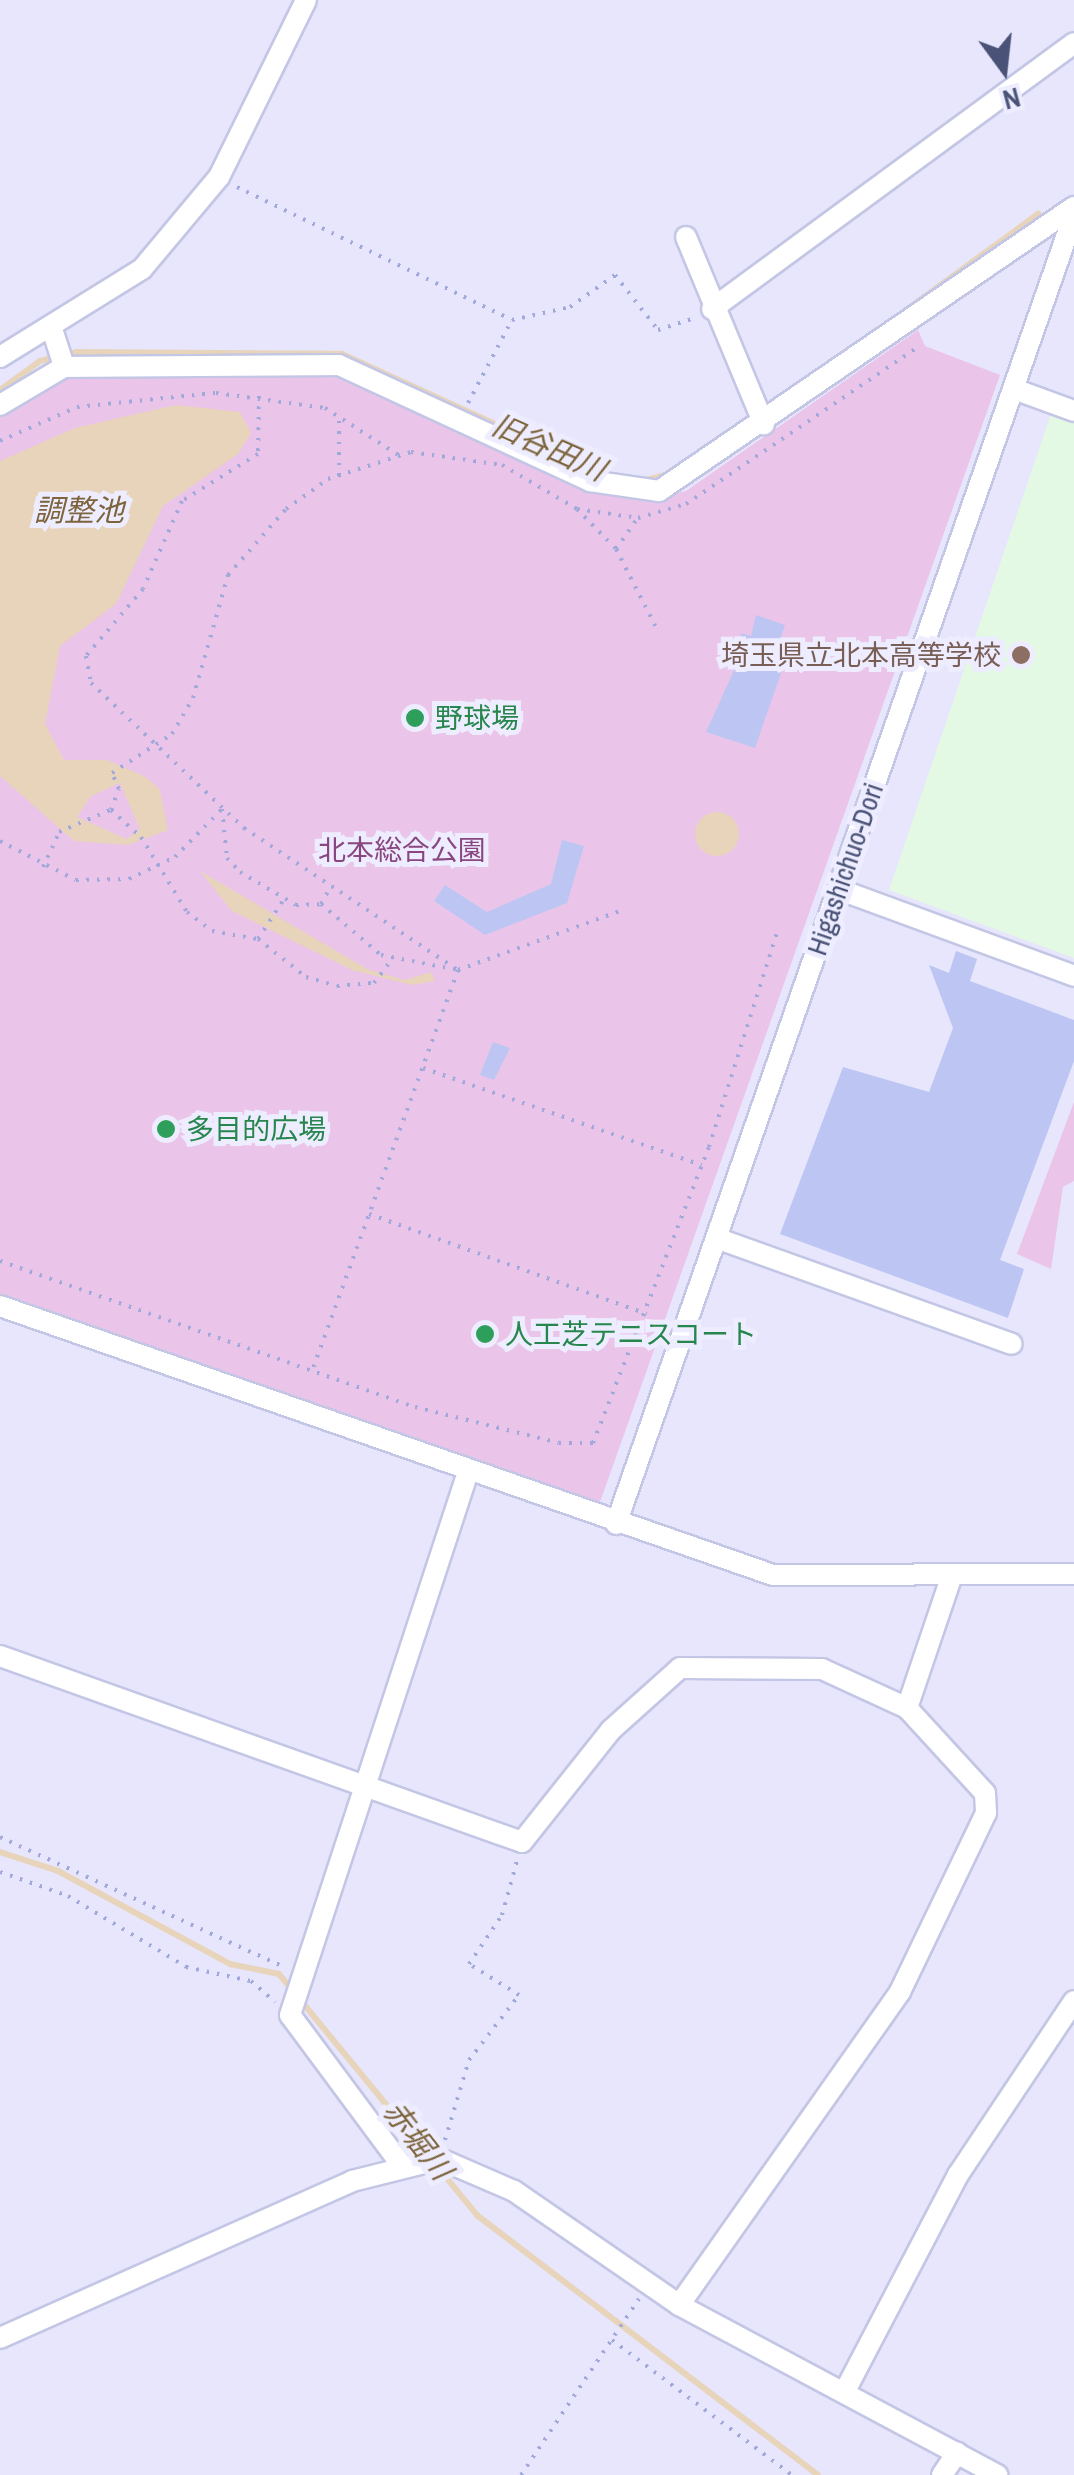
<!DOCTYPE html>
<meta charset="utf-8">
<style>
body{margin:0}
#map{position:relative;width:1074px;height:2475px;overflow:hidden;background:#e7e6fd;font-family:"Archivo Narrow","Noto Sans JP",sans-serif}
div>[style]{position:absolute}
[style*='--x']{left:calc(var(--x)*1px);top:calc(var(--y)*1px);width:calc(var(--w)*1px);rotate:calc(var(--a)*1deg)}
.education>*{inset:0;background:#e3f9e4}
.green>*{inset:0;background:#ebc4ea}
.water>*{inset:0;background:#e7d4ba}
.round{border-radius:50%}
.stream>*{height:6px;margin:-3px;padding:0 3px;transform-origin:3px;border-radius:3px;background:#e7d4ba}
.building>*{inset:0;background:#bdc6f3}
.path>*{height:4px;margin-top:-2px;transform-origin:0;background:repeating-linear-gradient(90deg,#a0a9d9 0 2.5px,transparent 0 10.5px)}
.roads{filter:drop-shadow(2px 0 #c3c6e4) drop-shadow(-2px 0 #c3c6e4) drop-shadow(0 2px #c3c6e4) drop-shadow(0 -2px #c3c6e4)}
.minor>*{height:20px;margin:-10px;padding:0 10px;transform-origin:10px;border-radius:10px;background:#fff}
.dots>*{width:28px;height:28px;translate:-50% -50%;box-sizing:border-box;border:5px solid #eeedff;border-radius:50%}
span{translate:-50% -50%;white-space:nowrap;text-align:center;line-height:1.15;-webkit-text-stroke:10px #eeedff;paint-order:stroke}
.education-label{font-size:28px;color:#785e54}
.right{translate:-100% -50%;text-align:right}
.leisure-label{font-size:28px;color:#27864d}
.left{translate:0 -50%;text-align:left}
.park-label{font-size:28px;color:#8a4680}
.street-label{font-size:28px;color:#4a5377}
.water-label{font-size:30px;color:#7d643c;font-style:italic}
.north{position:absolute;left:954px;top:20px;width:100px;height:100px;-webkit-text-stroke:8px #eeedff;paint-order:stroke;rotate:165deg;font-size:28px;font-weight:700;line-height:40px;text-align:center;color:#4a5377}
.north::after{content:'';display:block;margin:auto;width:35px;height:45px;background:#4a5377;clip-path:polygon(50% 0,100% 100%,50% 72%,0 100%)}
</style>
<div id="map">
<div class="education">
<i style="clip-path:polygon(1052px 411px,1074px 420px,1074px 958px,889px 890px)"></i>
</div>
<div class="green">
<i style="clip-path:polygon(918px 330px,925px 346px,1000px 375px,599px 1505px,0 1294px,0 416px,72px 373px,336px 373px,584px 490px,654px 499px,686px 491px)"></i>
<i style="clip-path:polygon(1074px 1102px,1074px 1181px,1063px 1187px,1051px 1269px,1017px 1254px)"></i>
</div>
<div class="water">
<i style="clip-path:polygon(evenodd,176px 405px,240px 412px,251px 433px,238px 454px,163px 506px,116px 604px,60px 646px,45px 724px,64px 760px,107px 760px,146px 777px,160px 790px,168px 830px,128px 845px,74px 841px,0 776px,0 461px,75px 428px,176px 405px,120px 783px,140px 829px,127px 839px,77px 817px,91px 796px,120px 783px)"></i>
<i class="round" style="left:695px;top:812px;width:44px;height:44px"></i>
<i style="clip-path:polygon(200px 871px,369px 970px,405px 980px,431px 972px,435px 981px,412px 985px,352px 970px,232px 911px)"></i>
</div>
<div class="stream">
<i style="--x:905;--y:311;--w:165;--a:-36.1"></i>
<i style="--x:0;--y:390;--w:49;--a:-35.9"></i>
<i style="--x:40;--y:361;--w:37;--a:-14"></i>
<i style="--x:76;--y:352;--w:266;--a:0.4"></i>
<i style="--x:342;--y:354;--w:290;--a:24.6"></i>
<i style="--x:643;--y:481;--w:27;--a:-15"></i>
<i style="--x:0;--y:1852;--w:61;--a:18.1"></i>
<i style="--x:58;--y:1871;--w:196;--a:28.4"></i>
<i style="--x:230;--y:1964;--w:50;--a:11.5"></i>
<i style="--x:279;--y:1974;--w:313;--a:50.6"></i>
<i style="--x:478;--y:2216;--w:427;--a:37.3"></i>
</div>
<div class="building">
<i style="clip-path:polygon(756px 615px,785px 625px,778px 646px,789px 650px,755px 748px,706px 732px,741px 655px,741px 633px,751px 636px)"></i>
<i style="clip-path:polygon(562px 840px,584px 846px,567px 903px,485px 935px,434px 901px,445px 885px,487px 912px,551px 884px)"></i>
<i style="clip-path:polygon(956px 951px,977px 959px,970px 981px,1074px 1020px,1074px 1061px,1000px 1260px,1024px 1269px,1008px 1318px,780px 1234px,843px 1067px,929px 1092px,953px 1028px,929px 965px,949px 973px)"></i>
<i style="clip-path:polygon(493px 1042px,510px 1048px,494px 1080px,480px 1075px)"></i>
</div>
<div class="path">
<i style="--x:237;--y:187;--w:305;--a:25.8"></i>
<i style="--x:512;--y:320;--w:59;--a:-12.6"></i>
<i style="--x:570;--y:307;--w:55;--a:-35.4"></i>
<i style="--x:615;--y:275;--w:70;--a:52"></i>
<i style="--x:658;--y:330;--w:39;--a:-18"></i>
<i style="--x:259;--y:396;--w:58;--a:91"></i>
<i style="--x:258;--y:454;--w:89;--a:148.3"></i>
<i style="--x:182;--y:501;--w:96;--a:113.9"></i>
<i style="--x:143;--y:589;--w:88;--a:130.4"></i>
<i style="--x:86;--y:656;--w:27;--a:80"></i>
<i style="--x:91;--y:683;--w:211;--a:43.5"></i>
<i style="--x:244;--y:828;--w:257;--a:33.6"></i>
<i style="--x:458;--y:970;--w:172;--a:-20"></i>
<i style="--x:468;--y:403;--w:94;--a:-62.1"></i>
<i style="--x:0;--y:441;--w:84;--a:-23.8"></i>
<i style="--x:77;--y:407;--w:140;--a:-5.8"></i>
<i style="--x:216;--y:393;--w:110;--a:7.8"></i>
<i style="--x:325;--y:408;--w:89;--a:32.6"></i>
<i style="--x:339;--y:476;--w:58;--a:-90"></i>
<i style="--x:577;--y:509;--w:62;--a:8.4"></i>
<i style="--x:638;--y:518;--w:50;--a:-16.3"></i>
<i style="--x:686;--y:504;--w:282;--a:-34.1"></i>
<i style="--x:616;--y:549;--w:38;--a:-55"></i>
<i style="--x:222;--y:809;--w:49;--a:84.2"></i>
<i style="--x:227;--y:858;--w:19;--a:47"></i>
<i style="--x:240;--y:872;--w:65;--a:30.5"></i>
<i style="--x:296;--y:905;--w:25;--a:-2"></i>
<i style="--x:321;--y:904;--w:79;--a:40.4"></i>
<i style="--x:381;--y:955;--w:78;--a:11"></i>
<i style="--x:458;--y:970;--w:428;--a:110"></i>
<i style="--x:111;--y:810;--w:22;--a:-69"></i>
<i style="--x:119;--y:789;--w:17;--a:-114"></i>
<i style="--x:112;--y:773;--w:72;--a:-33"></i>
<i style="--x:172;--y:734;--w:42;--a:-59.7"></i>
<i style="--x:193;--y:698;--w:128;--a:-74.1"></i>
<i style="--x:228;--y:575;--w:88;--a:-48.7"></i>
<i style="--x:286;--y:509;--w:52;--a:-35.5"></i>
<i style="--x:328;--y:479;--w:87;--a:-18"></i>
<i style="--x:411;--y:452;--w:92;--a:8.1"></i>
<i style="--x:502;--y:465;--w:87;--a:30.4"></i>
<i style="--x:577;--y:509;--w:56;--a:45.7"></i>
<i style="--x:616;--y:549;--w:90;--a:62.9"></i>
<i style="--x:111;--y:810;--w:40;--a:42"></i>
<i style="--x:141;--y:837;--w:88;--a:58.5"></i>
<i style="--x:187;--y:912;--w:31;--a:37"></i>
<i style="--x:212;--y:931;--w:47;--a:9.9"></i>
<i style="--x:258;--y:939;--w:61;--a:38.4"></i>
<i style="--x:306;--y:977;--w:32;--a:16"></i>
<i style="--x:337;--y:986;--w:37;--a:-5"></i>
<i style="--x:374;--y:983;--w:30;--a:-53"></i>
<i style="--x:0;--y:841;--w:85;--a:27.2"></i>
<i style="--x:76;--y:880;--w:53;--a:-1.1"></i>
<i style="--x:129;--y:879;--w:51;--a:-25.6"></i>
<i style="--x:175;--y:857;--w:67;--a:-45.6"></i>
<i style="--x:43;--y:867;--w:38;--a:-65"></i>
<i style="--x:59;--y:832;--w:56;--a:-23.3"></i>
<i style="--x:321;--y:904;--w:21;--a:-61"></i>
<i style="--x:258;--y:939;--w:48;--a:-57"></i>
<i style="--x:423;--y:1068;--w:295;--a:19.2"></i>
<i style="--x:369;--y:1214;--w:295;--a:19.8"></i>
<i style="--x:0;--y:1261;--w:440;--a:19.4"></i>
<i style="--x:415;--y:1407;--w:148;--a:14"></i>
<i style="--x:559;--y:1443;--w:34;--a:0"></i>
<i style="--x:593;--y:1443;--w:318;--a:-68.6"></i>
<i style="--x:709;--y:1147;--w:229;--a:-72.4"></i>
<i style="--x:0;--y:1837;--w:315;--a:24.6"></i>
<i style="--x:0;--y:1872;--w:72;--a:19.4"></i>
<i style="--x:68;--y:1896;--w:138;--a:31"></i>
<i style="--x:186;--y:1967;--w:66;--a:12.2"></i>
<i style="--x:251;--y:1981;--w:32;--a:41"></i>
<i style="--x:445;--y:2140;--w:84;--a:-73.3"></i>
<i style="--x:469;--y:2060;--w:82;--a:-52.4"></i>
<i style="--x:519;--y:1995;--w:59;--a:-148.2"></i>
<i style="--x:469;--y:1964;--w:59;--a:-56"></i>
<i style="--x:502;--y:1915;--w:56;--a:-74.5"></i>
<i style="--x:612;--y:2340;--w:225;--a:36.9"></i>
<i style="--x:521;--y:2475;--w:212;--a:-56.2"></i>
</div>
<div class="roads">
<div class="minor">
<i style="--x:686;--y:237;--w:203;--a:67.4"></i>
<i style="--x:712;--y:309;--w:449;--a:-36.3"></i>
<i style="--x:52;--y:329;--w:40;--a:72"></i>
<i style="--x:0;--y:357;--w:167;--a:-31.8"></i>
<i style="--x:142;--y:269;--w:120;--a:-50.1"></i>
<i style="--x:219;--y:177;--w:197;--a:-63.8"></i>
<i style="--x:1014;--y:389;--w:64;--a:20.1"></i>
<i style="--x:0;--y:405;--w:74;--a:-30.7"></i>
<i style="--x:64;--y:367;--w:275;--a:-0.4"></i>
<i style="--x:339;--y:365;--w:277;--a:24.8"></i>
<i style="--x:590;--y:481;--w:70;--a:8.2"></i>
<i style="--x:659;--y:491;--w:503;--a:-34.39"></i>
<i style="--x:838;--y:889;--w:252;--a:20.2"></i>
<i style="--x:716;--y:1238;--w:314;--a:19.7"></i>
<i style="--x:0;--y:1306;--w:818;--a:19.19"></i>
<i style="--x:773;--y:1575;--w:301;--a:-0.2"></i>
<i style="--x:616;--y:1524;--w:1387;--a:-70.72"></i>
<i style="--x:0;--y:1656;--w:554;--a:19.61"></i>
<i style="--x:522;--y:1842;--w:143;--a:-51.5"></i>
<i style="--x:611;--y:1730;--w:93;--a:-41.9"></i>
<i style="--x:680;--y:1668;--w:142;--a:0.4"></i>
<i style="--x:822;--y:1669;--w:94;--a:24.6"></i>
<i style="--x:907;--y:1708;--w:115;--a:47.5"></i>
<i style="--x:985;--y:1793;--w:20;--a:87"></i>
<i style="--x:986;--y:1813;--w:199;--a:115.7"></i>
<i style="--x:900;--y:1992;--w:383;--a:125.2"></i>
<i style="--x:907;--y:1708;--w:137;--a:-71.3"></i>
<i style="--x:400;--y:2163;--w:184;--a:-126.6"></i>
<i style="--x:290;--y:2015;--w:571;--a:-71.85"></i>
<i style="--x:0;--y:2338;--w:385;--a:-24"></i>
<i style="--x:352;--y:2181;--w:91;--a:-14"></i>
<i style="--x:440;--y:2159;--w:81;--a:23.4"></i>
<i style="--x:514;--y:2191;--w:201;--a:34.6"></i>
<i style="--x:679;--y:2305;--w:361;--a:28.1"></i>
<i style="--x:846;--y:2389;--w:242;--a:-62.4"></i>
<i style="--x:958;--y:2175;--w:209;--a:-56.3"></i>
<i style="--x:942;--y:2475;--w:27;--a:-56"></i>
</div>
</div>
<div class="dots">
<i style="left:1021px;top:655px;background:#8d6e63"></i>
<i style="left:415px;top:718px;background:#2e9e5b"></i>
<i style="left:166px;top:1129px;background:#2e9e5b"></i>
<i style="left:485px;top:1334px;background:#2e9e5b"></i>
</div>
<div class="education-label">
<span class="right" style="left:1001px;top:655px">埼玉県立北本高等学校</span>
</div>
<div class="leisure-label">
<span class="left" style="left:435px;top:718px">野球場</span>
<span class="left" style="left:186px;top:1129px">多目的広場</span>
<span class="left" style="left:505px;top:1334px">人工芝テニスコート</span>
</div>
<div class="park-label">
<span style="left:402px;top:850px">北本総合公園</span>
</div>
<div class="street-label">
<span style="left:845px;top:869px;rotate:-71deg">Higashichuo-Dori</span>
</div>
<div class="water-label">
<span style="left:549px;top:447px;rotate:24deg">旧谷田川</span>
<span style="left:79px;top:510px">調整池</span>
<span style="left:418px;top:2140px;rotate:52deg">赤堀川</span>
</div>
<div class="north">N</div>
</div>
